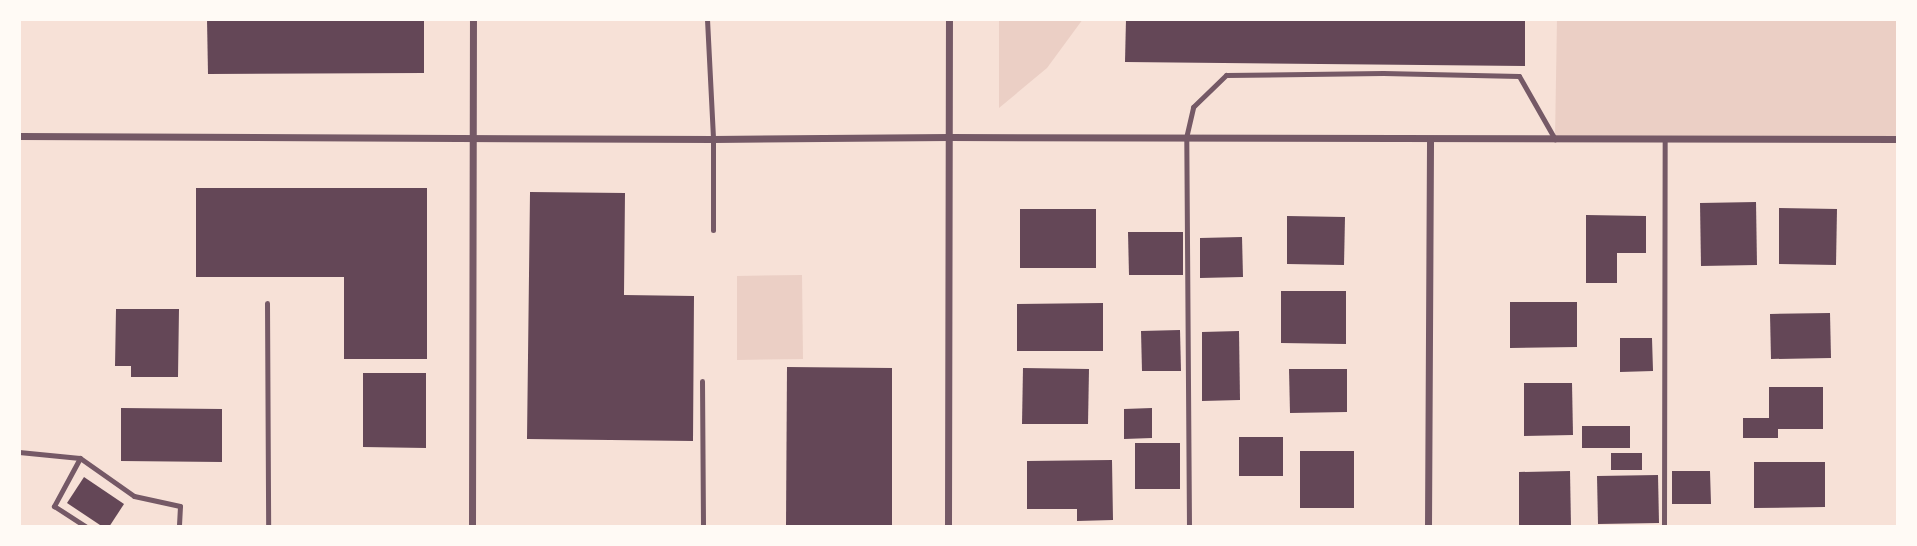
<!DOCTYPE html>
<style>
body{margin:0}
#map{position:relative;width:1917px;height:546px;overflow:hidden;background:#f7e1d7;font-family:Raleway,sans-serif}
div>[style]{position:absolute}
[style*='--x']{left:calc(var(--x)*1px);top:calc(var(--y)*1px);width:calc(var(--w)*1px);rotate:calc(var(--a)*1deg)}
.green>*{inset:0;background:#ebcfc5}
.building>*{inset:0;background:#644757}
.service>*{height:5px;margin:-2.5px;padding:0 2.5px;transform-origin:2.5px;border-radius:2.5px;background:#755966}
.minor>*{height:7px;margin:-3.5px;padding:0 3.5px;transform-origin:3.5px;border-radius:3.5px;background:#755966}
span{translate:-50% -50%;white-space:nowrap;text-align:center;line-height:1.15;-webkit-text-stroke:5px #fffaf5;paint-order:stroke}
.frame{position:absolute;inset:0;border:21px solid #fffaf5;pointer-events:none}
</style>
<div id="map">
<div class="green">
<i style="clip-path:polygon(999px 19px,1083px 19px,1047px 68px,999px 108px)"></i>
<i style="clip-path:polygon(1557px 19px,1898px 19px,1898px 139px,1555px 139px)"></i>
<i style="clip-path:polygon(802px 275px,803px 359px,737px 360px,737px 276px)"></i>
</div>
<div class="building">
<i style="clip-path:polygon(207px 19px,424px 19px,424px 73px,208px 74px)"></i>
<i style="clip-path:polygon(1126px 19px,1525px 19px,1525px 66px,1125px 62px)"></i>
<i style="clip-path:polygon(196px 188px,427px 188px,427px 359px,344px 359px,344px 277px,196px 277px)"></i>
<i style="clip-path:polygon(530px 192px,625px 193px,624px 295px,694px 296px,693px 441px,527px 439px)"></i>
<i style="clip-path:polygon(1756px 202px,1757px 265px,1701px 266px,1700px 203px)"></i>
<i style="clip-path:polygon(1779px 208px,1837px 209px,1836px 265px,1779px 264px)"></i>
<i style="clip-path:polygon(1020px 209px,1096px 209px,1096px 268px,1020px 268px)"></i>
<i style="clip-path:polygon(1586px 215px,1646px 216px,1646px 253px,1617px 253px,1617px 283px,1586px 283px)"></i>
<i style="clip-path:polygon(1287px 216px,1345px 217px,1344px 265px,1287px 264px)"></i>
<i style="clip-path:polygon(1128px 232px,1183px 232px,1183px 275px,1129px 275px)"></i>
<i style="clip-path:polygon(1242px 237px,1243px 277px,1200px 278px,1200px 238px)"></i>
<i style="clip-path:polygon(1281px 291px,1346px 291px,1346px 344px,1281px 343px)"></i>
<i style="clip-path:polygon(1510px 302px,1577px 302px,1577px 347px,1510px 348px)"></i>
<i style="clip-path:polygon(1103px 303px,1103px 351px,1017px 351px,1017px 304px)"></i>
<i style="clip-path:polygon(116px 309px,179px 309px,178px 377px,131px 377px,131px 366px,115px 366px)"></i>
<i style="clip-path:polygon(1830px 313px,1831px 358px,1771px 359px,1770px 314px)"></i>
<i style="clip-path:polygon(1180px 330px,1181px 371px,1142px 371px,1141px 331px)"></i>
<i style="clip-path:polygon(1239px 331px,1240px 400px,1202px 401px,1202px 332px)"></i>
<i style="clip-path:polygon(1620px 338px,1652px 338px,1653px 371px,1620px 372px)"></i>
<i style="clip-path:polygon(787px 367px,892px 368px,892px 527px,786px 527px)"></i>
<i style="clip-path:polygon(1023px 368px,1089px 369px,1088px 424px,1022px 424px)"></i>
<i style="clip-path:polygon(1289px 369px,1347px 369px,1347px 412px,1290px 413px)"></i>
<i style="clip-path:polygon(363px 373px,426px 373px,426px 448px,363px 447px)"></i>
<i style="clip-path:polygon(1524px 383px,1572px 383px,1573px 435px,1524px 436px)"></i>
<i style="clip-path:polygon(1769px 387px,1823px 387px,1823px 429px,1778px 429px,1778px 438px,1743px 438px,1743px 418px,1769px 418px)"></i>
<i style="clip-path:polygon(121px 408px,222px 409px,222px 462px,121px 461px)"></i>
<i style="clip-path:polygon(1152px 408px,1152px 438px,1124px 439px,1124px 409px)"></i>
<i style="clip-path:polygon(1582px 426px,1630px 426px,1630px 448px,1582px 448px)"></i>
<i style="clip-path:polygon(1239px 437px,1283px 437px,1283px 476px,1239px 476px)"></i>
<i style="clip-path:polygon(1135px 443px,1180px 443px,1180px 489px,1135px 489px)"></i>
<i style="clip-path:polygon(1300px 451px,1354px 451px,1354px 508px,1300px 508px)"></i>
<i style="clip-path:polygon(1611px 453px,1642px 453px,1642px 470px,1611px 470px)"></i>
<i style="clip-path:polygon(1112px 460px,1113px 520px,1077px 521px,1077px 509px,1027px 509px,1027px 461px)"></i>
<i style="clip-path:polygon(1754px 462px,1825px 462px,1825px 507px,1754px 508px)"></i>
<i style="clip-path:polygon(1570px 471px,1571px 526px,1519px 526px,1519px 472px)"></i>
<i style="clip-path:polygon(1672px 471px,1710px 471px,1711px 504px,1672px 504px)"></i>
<i style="clip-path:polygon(1658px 475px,1659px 523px,1598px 524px,1597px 476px)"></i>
<i style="clip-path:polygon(84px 477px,124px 504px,109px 527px,103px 527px,67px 503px)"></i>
</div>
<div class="service">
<i style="--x:707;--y:19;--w:120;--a:87.1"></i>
<i style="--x:713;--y:139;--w:91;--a:90"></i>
<i style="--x:267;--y:303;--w:224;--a:89.7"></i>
<i style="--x:702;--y:381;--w:146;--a:89.6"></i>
<i style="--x:19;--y:452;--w:61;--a:5.6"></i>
<i style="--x:80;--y:458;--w:66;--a:35.1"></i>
<i style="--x:134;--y:496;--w:47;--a:12.3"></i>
<i style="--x:180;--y:506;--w:21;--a:93"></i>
<i style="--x:80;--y:458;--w:55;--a:118.4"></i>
<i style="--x:54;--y:506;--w:38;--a:33"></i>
<i style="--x:1189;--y:527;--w:389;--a:-90.4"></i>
<i style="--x:1186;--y:138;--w:32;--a:-77"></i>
<i style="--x:1193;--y:107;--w:46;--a:-44.1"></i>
<i style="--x:1226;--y:75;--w:157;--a:-0.7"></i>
<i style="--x:1383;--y:73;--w:136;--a:1.3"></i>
<i style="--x:1519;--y:76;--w:73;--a:60.3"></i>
<i style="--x:1664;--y:527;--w:388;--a:-89.9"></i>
</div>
<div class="minor">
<i style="--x:19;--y:136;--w:694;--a:0.25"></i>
<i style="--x:713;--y:139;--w:236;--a:-0.5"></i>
<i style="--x:949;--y:137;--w:949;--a:0.12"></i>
<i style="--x:472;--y:527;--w:508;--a:-89.89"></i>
<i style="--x:948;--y:527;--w:508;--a:-89.89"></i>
<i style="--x:1428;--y:527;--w:388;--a:-89.7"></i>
</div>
<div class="frame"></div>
</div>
